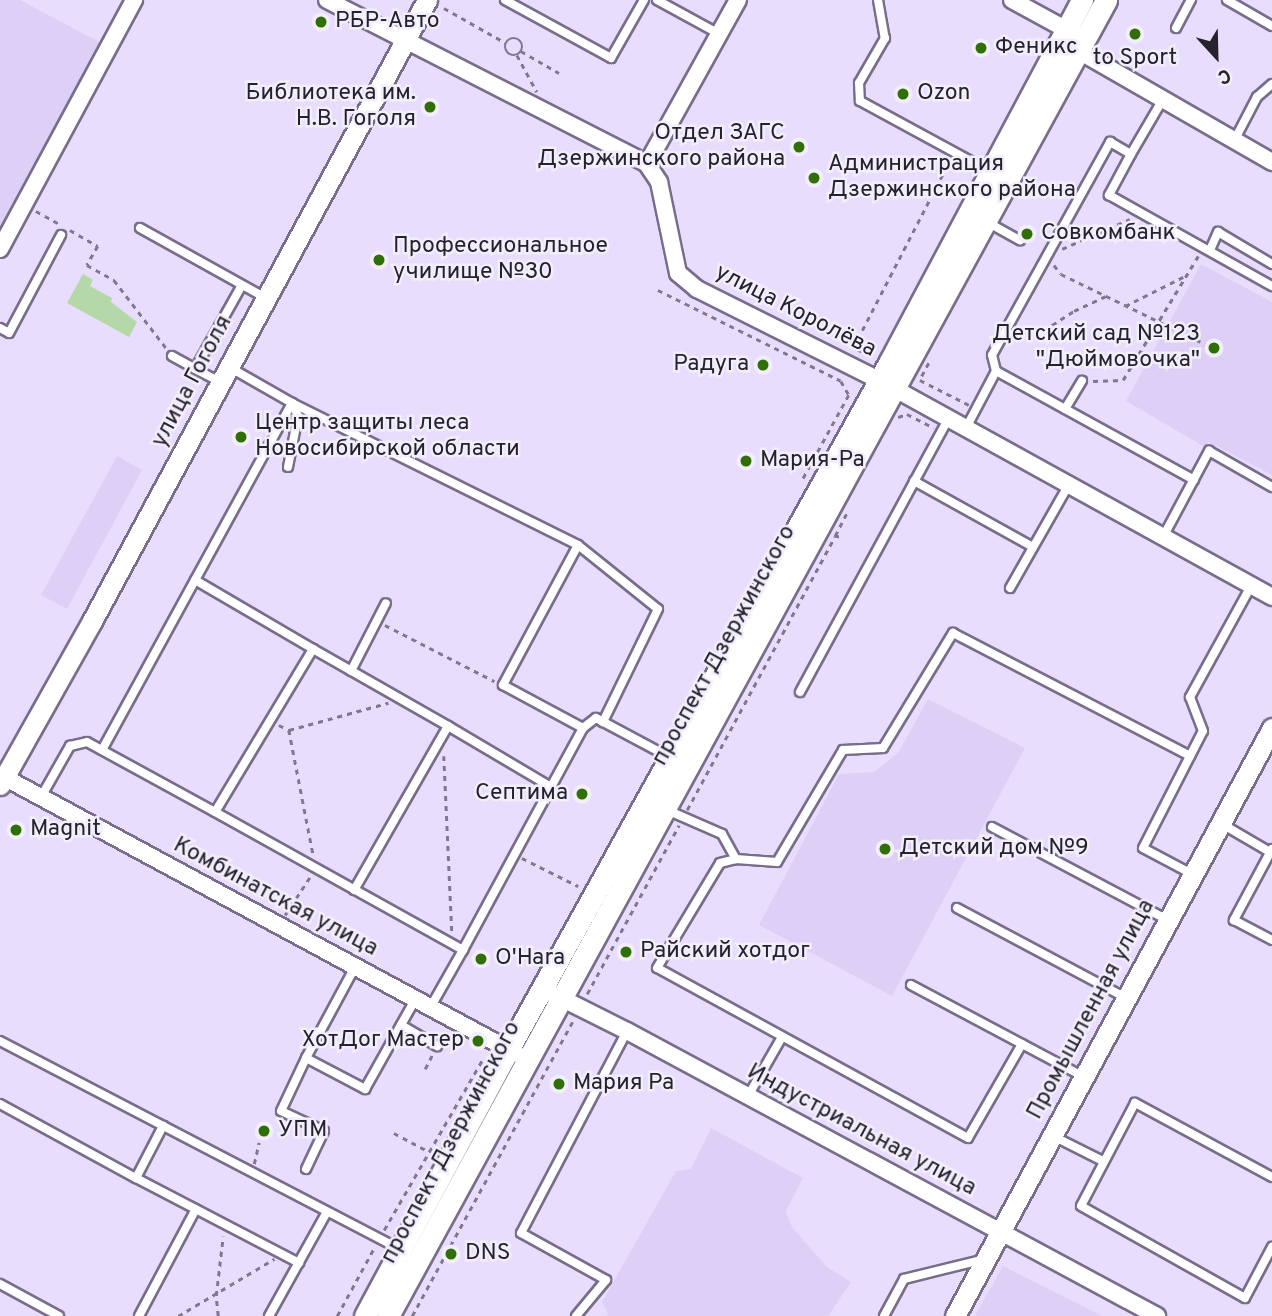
<!DOCTYPE html>
<meta charset="utf-8">
<style>
body{margin:0}
#map{position:relative;width:1272px;height:1316px;overflow:hidden;background:#e9ddfe;font-family:Overpass,sans-serif}
div>[style]{position:absolute}
[style*='--x']{left:calc(var(--x)*1px);top:calc(var(--y)*1px);width:calc(var(--w)*1px);rotate:calc(var(--a)*1deg)}
.built>*{inset:0;background:#decff6}
.green>*{inset:0;background:#b5d8a9}
.path>*{height:2.5px;margin-top:-1.25px;transform-origin:0;background:repeating-linear-gradient(90deg,#80788e 0 5px,transparent 0 10px)}
.path>.ring{margin:-1.25px;padding:0;box-sizing:content-box;background:none;border:2.5px solid #80788e;border-radius:50%}
.roads{filter:drop-shadow(2px 0 #786d8a) drop-shadow(-2px 0 #786d8a) drop-shadow(0 2px #786d8a) drop-shadow(0 -2px #786d8a)}
.service>*{height:8px;margin:-4px;padding:0 4px;transform-origin:4px;border-radius:4px;background:#fff}
.minor>*{height:16px;margin:-8px;padding:0 8px;transform-origin:8px;border-radius:8px;background:#fff}
.tertiary>*{height:19px;margin:-9.5px;padding:0 9.5px;transform-origin:9.5px;border-radius:9.5px;background:#fff}
.secondary>*{height:21px;margin:-10.5px;padding:0 10.5px;transform-origin:10.5px;border-radius:10.5px;background:#fff}
.dots>*{width:19px;height:19px;translate:-50% -50%;box-sizing:border-box;border:4px solid #f3eefb;border-radius:50%}
span{translate:-50% -50%;white-space:nowrap;text-align:center;line-height:1.15;-webkit-text-stroke:5px #f3eefb;paint-order:stroke}
.poi-label{font-size:23px;color:#25212d}
.left{translate:0 -50%;text-align:left}
.right{translate:-100% -50%;text-align:right}
.street-label{font-size:23px;color:#25212d}
.north{position:absolute;left:1181px;top:21px;width:70px;height:70px;-webkit-text-stroke:5px #f3eefb;paint-order:stroke;rotate:158deg;font-size:19px;font-weight:700;line-height:28px;text-align:center;color:#25212d}
.north::after{content:'';display:block;margin:auto;width:24px;height:32px;background:#25212d;clip-path:polygon(50% 0,100% 100%,50% 72%,0 100%)}
</style>
<div id="map">
<div class="built">
<i style="clip-path:polygon(0 0,20px 0,105px 45px,0 230px)"></i>
<i style="clip-path:polygon(1201px 264px,1272px 302px,1272px 475px,1209px 442px,1205px 447px,1126px 401px)"></i>
<i style="clip-path:polygon(117px 456px,142px 470px,67px 609px,41px 595px)"></i>
<i style="clip-path:polygon(928px 699px,1025px 748px,892px 996px,759px 925px,839px 774px,874px 772px,898px 753px)"></i>
<i style="clip-path:polygon(711px 1128px,803px 1178px,786px 1211px,792px 1227px,827px 1267px,851px 1282px,828px 1316px,606px 1316px,608px 1314px,602px 1302px,676px 1171px,691px 1169px)"></i>
<i style="clip-path:polygon(1003px 1266px,1102px 1316px,975px 1316px)"></i>
</div>
<div class="green">
<i style="clip-path:polygon(83px 274px,93px 280px,90px 286px,112px 298px,111px 302px,137px 322px,129px 337px,67px 303px)"></i>
</div>
<div class="path">
<i style="--x:444;--y:8;--w:71;--a:29.4"></i>
<i class="ring" style="left:505px;top:38px;width:15.5px;height:15.5px"></i>
<i style="--x:521;--y:51;--w:44;--a:30.1"></i>
<i style="--x:517;--y:55;--w:42;--a:61.6"></i>
<i style="--x:36;--y:211;--w:29;--a:29"></i>
<i style="--x:70;--y:230;--w:32;--a:30"></i>
<i style="--x:98;--y:246;--w:22;--a:120"></i>
<i style="--x:87;--y:265;--w:31;--a:29"></i>
<i style="--x:114;--y:280;--w:87;--a:52.5"></i>
<i style="--x:1062;--y:249;--w:74;--a:-23.8"></i>
<i style="--x:1054;--y:265;--w:11;--a:52"></i>
<i style="--x:1061;--y:274;--w:160;--a:25.9"></i>
<i style="--x:658;--y:290;--w:204;--a:26.4"></i>
<i style="--x:841;--y:381;--w:16;--a:60"></i>
<i style="--x:849;--y:395;--w:98;--a:118.7"></i>
<i style="--x:1125;--y:306;--w:69;--a:-26.6"></i>
<i style="--x:1035;--y:336;--w:46;--a:-32.7"></i>
<i style="--x:1074;--y:311;--w:35;--a:-25"></i>
<i style="--x:871;--y:356;--w:20;--a:-156"></i>
<i style="--x:853;--y:348;--w:209;--a:-62.7"></i>
<i style="--x:929;--y:363;--w:19;--a:118"></i>
<i style="--x:920;--y:380;--w:55;--a:27"></i>
<i style="--x:1093;--y:381;--w:30;--a:-2"></i>
<i style="--x:1123;--y:380;--w:145;--a:-58.8"></i>
<i style="--x:898;--y:417;--w:9;--a:-18"></i>
<i style="--x:907;--y:414;--w:30;--a:27"></i>
<i style="--x:839;--y:537;--w:4;--a:-166"></i>
<i style="--x:835;--y:536;--w:25;--a:-63"></i>
<i style="--x:385;--y:625;--w:123;--a:27.2"></i>
<i style="--x:279;--y:725;--w:11;--a:27"></i>
<i style="--x:289;--y:730;--w:126;--a:79"></i>
<i style="--x:289;--y:730;--w:103;--a:-15.3"></i>
<i style="--x:444;--y:756;--w:175;--a:87.4"></i>
<i style="--x:687;--y:810;--w:311;--a:-61.6"></i>
<i style="--x:522;--y:858;--w:63;--a:26.6"></i>
<i style="--x:285;--y:915;--w:45;--a:-56.7"></i>
<i style="--x:587;--y:994;--w:192;--a:-61.4"></i>
<i style="--x:425;--y:1069;--w:16;--a:-63"></i>
<i style="--x:394;--y:1133;--w:38;--a:28"></i>
<i style="--x:254;--y:1164;--w:22;--a:-77"></i>
<i style="--x:384;--y:1230;--w:196;--a:-60"></i>
<i style="--x:178;--y:1316;--w:112;--a:-30.7"></i>
<i style="--x:218;--y:1316;--w:20;--a:-96"></i>
<i style="--x:216;--y:1296;--w:60;--a:-83.3"></i>
<i style="--x:337;--y:1316;--w:77;--a:-61.4"></i>
<i style="--x:412;--y:1316;--w:338;--a:-61.4"></i>
</div>
<div class="roads">
<div class="service">
<i style="--x:505;--y:0;--w:121;--a:28.7"></i>
<i style="--x:611;--y:58;--w:67;--a:-60.4"></i>
<i style="--x:657;--y:0;--w:71;--a:28.7"></i>
<i style="--x:878;--y:0;--w:39;--a:80"></i>
<i style="--x:885;--y:38;--w:52;--a:120"></i>
<i style="--x:859;--y:83;--w:18;--a:87"></i>
<i style="--x:860;--y:101;--w:147;--a:28.5"></i>
<i style="--x:1227;--y:0;--w:52;--a:30"></i>
<i style="--x:1176;--y:28;--w:32;--a:-62"></i>
<i style="--x:1234;--y:141;--w:50;--a:-62.4"></i>
<i style="--x:1257;--y:97;--w:20;--a:-41"></i>
<i style="--x:1131;--y:154;--w:47;--a:118.2"></i>
<i style="--x:1109;--y:195;--w:187;--a:29.2"></i>
<i style="--x:987;--y:222;--w:38;--a:29"></i>
<i style="--x:140;--y:228;--w:144;--a:29.1"></i>
<i style="--x:1210;--y:250;--w:20;--a:-66"></i>
<i style="--x:1218;--y:232;--w:63;--a:30.7"></i>
<i style="--x:0;--y:328;--w:10;--a:29"></i>
<i style="--x:9;--y:333;--w:111;--a:-62"></i>
<i style="--x:172;--y:356;--w:26;--a:29"></i>
<i style="--x:195;--y:369;--w:96;--a:-60.8"></i>
<i style="--x:195;--y:369;--w:28;--a:27"></i>
<i style="--x:996;--y:371;--w:226;--a:28.8"></i>
<i style="--x:1065;--y:409;--w:33;--a:-59"></i>
<i style="--x:966;--y:428;--w:64;--a:-62.2"></i>
<i style="--x:996;--y:371;--w:16;--a:-104"></i>
<i style="--x:992;--y:355;--w:244;--a:-61"></i>
<i style="--x:1110;--y:142;--w:24;--a:30"></i>
<i style="--x:1131;--y:154;--w:61;--a:-59.7"></i>
<i style="--x:288;--y:467;--w:52;--a:-78.9"></i>
<i style="--x:298;--y:416;--w:14;--a:-115"></i>
<i style="--x:292;--y:403;--w:319;--a:26.4"></i>
<i style="--x:578;--y:545;--w:159;--a:118.2"></i>
<i style="--x:503;--y:685;--w:91;--a:28.3"></i>
<i style="--x:914;--y:481;--w:136;--a:29"></i>
<i style="--x:1163;--y:537;--w:98;--a:-61.9"></i>
<i style="--x:1209;--y:451;--w:73;--a:29.7"></i>
<i style="--x:578;--y:545;--w:102;--a:38.7"></i>
<i style="--x:658;--y:609;--w:126;--a:116"></i>
<i style="--x:195;--y:580;--w:137;--a:30.3"></i>
<i style="--x:313;--y:649;--w:190;--a:121"></i>
<i style="--x:1010;--y:588;--w:120;--a:-60.4"></i>
<i style="--x:313;--y:649;--w:155;--a:29.7"></i>
<i style="--x:448;--y:726;--w:189;--a:119.8"></i>
<i style="--x:351;--y:671;--w:76;--a:-62.8"></i>
<i style="--x:800;--y:692;--w:311;--a:-61.5"></i>
<i style="--x:448;--y:726;--w:120;--a:30.6"></i>
<i style="--x:551;--y:787;--w:185;--a:118.4"></i>
<i style="--x:102;--y:750;--w:396;--a:-61.3"></i>
<i style="--x:292;--y:403;--w:73;--a:-150.3"></i>
<i style="--x:551;--y:787;--w:67;--a:-61.5"></i>
<i style="--x:583;--y:728;--w:16;--a:-38"></i>
<i style="--x:596;--y:718;--w:83;--a:28.1"></i>
<i style="--x:41;--y:797;--w:59;--a:-60.4"></i>
<i style="--x:70;--y:746;--w:17;--a:-13"></i>
<i style="--x:87;--y:742;--w:146;--a:28.7"></i>
<i style="--x:215;--y:812;--w:284;--a:29.1"></i>
<i style="--x:463;--y:950;--w:67;--a:119.6"></i>
<i style="--x:667;--y:810;--w:60;--a:23.6"></i>
<i style="--x:722;--y:834;--w:29;--a:61"></i>
<i style="--x:1222;--y:824;--w:56;--a:30.3"></i>
<i style="--x:992;--y:827;--w:199;--a:27.9"></i>
<i style="--x:1272;--y:849;--w:81;--a:118.2"></i>
<i style="--x:1234;--y:920;--w:43;--a:27.8"></i>
<i style="--x:1192;--y:874;--w:55;--a:-152"></i>
<i style="--x:1143;--y:848;--w:131;--a:-62.9"></i>
<i style="--x:1203;--y:731;--w:36;--a:-111"></i>
<i style="--x:1190;--y:697;--w:127;--a:-61.2"></i>
<i style="--x:957;--y:908;--w:191;--a:28"></i>
<i style="--x:355;--y:967;--w:103;--a:118.3"></i>
<i style="--x:306;--y:1058;--w:67;--a:27.7"></i>
<i style="--x:365;--y:1089;--w:102;--a:-60.7"></i>
<i style="--x:911;--y:985;--w:196;--a:28"></i>
<i style="--x:401;--y:1025;--w:42;--a:30.3"></i>
<i style="--x:0;--y:1041;--w:450;--a:27.5"></i>
<i style="--x:1022;--y:1044;--w:108;--a:119.9"></i>
<i style="--x:968;--y:1138;--w:354;--a:-151.3"></i>
<i style="--x:657;--y:968;--w:122;--a:-59"></i>
<i style="--x:720;--y:863;--w:16;--a:-14"></i>
<i style="--x:736;--y:859;--w:41;--a:4.2"></i>
<i style="--x:777;--y:862;--w:130;--a:-59.5"></i>
<i style="--x:843;--y:750;--w:40;--a:-2.9"></i>
<i style="--x:883;--y:748;--w:135;--a:-58.7"></i>
<i style="--x:953;--y:633;--w:267;--a:27.4"></i>
<i style="--x:748;--y:1096;--w:68;--a:-60"></i>
<i style="--x:0;--y:1104;--w:155;--a:28.6"></i>
<i style="--x:136;--y:1178;--w:59;--a:-62.6"></i>
<i style="--x:1053;--y:1136;--w:56;--a:26.6"></i>
<i style="--x:306;--y:1169;--w:42;--a:-64.7"></i>
<i style="--x:324;--y:1131;--w:47;--a:-155.1"></i>
<i style="--x:281;--y:1111;--w:59;--a:-64.7"></i>
<i style="--x:1272;--y:1177;--w:156;--a:-151.6"></i>
<i style="--x:1135;--y:1103;--w:116;--a:117.7"></i>
<i style="--x:1081;--y:1206;--w:188;--a:29.3"></i>
<i style="--x:1245;--y:1298;--w:58;--a:-62.1"></i>
<i style="--x:136;--y:1178;--w:184;--a:27.5"></i>
<i style="--x:0;--y:1284;--w:67;--a:28.5"></i>
<i style="--x:139;--y:1316;--w:121;--a:-62"></i>
<i style="--x:269;--y:1316;--w:119;--a:-60.9"></i>
<i style="--x:576;--y:1316;--w:47;--a:-50.2"></i>
<i style="--x:606;--y:1280;--w:97;--a:-151.1"></i>
<i style="--x:521;--y:1233;--w:228;--a:-62.3"></i>
<i style="--x:884;--y:1316;--w:42;--a:-61.6"></i>
<i style="--x:904;--y:1279;--w:79;--a:-13.9"></i>
</div>
<div class="minor">
<i style="--x:327;--y:0;--w:360;--a:27.1"></i>
<i style="--x:647;--y:164;--w:22;--a:56"></i>
<i style="--x:659;--y:182;--w:93;--a:78.2"></i>
<i style="--x:678;--y:273;--w:25;--a:40"></i>
<i style="--x:697;--y:289;--w:203;--a:26.6"></i>
<i style="--x:879;--y:380;--w:449;--a:28.9"></i>
<i style="--x:1012;--y:0;--w:71;--a:28.7"></i>
<i style="--x:1079;--y:51;--w:223;--a:29.9"></i>
<i style="--x:647;--y:164;--w:188;--a:-61"></i>
<i style="--x:0;--y:249;--w:283;--a:-61.7"></i>
<i style="--x:0;--y:775;--w:587;--a:28.35"></i>
<i style="--x:551;--y:993;--w:85;--a:26.6"></i>
<i style="--x:627;--y:1031;--w:602;--a:28.27"></i>
</div>
<div class="tertiary">
<i style="--x:0;--y:785;--w:188;--a:-60.7"></i>
<i style="--x:92;--y:621;--w:706;--a:-61.66"></i>
<i style="--x:955;--y:1316;--w:668;--a:-61.67"></i>
</div>
<div class="secondary">
<i style="--x:365;--y:1316;--w:302;--a:-61.7"></i>
<i style="--x:508;--y:1050;--w:786;--a:-60.99"></i>
<i style="--x:889;--y:363;--w:411;--a:-62"></i>
<i style="--x:388;--y:1316;--w:1499;--a:-61.38"></i>
</div>
</div>
<div class="dots">
<i style="left:321px;top:22px;background:#2f6f05"></i>
<i style="left:1135px;top:34px;background:#2f6f05"></i>
<i style="left:981px;top:48px;background:#2f6f05"></i>
<i style="left:903px;top:94px;background:#2f6f05"></i>
<i style="left:430px;top:107px;background:#2f6f05"></i>
<i style="left:799px;top:147px;background:#2f6f05"></i>
<i style="left:814px;top:178px;background:#2f6f05"></i>
<i style="left:1027px;top:234px;background:#2f6f05"></i>
<i style="left:379px;top:260px;background:#2f6f05"></i>
<i style="left:1214px;top:348px;background:#2f6f05"></i>
<i style="left:763px;top:365px;background:#2f6f05"></i>
<i style="left:241px;top:437px;background:#2f6f05"></i>
<i style="left:746px;top:461px;background:#2f6f05"></i>
<i style="left:582px;top:794px;background:#2f6f05"></i>
<i style="left:16px;top:830px;background:#2f6f05"></i>
<i style="left:885px;top:849px;background:#2f6f05"></i>
<i style="left:626px;top:952px;background:#2f6f05"></i>
<i style="left:481px;top:959px;background:#2f6f05"></i>
<i style="left:478px;top:1041px;background:#2f6f05"></i>
<i style="left:559px;top:1084px;background:#2f6f05"></i>
<i style="left:264px;top:1131px;background:#2f6f05"></i>
<i style="left:451px;top:1254px;background:#2f6f05"></i>
</div>
<div class="poi-label">
<span class="left" style="left:335px;top:22px">РБР-Авто</span>
<span class="left" style="left:995px;top:48px">Феникс</span>
<span style="left:1135px;top:59px">to Sport</span>
<span class="right" style="left:416px;top:107px">Библиотека им.<br>Н.В. Гоголя</span>
<span class="left" style="left:917px;top:94px">Ozon</span>
<span class="right" style="left:785px;top:147px">Отдел ЗАГС<br>Дзержинского района</span>
<span class="left" style="left:828px;top:178px">Администрация<br>Дзержинского района</span>
<span class="left" style="left:1041px;top:234px">Совкомбанк</span>
<span class="left" style="left:393px;top:260px">Профессиональное<br>училище №30</span>
<span class="right" style="left:1200px;top:348px">Детский сад №123<br>"Дюймовочка"</span>
<span class="right" style="left:749px;top:365px">Радуга</span>
<span class="left" style="left:255px;top:437px">Центр защиты леса<br>Новосибирской области</span>
<span class="left" style="left:760px;top:461px">Мария-Ра</span>
<span class="right" style="left:568px;top:794px">Септима</span>
<span class="left" style="left:30px;top:830px">Magnit</span>
<span class="left" style="left:899px;top:849px">Детский дом №9</span>
<span class="left" style="left:640px;top:952px">Райский хотдог</span>
<span class="left" style="left:495px;top:959px">O'Hara</span>
<span class="right" style="left:464px;top:1041px">ХотДог Мастер</span>
<span class="left" style="left:573px;top:1084px">Мария Ра</span>
<span class="left" style="left:278px;top:1131px">УПМ</span>
<span class="left" style="left:465px;top:1254px">DNS</span>
</div>
<div class="street-label">
<span style="left:795px;top:312px;rotate:27deg">улица Королёва</span>
<span style="left:193px;top:382px;rotate:-62deg">улица Гоголя</span>
<span style="left:725px;top:646px;rotate:-61deg">проспект Дзержинского</span>
<span style="left:275px;top:898px;rotate:28deg">Комбинатская улица</span>
<span style="left:1092px;top:1010px;rotate:-62deg">Промышленная улица</span>
<span style="left:861px;top:1131px;rotate:28deg">Индустриальная улица</span>
<span style="left:452px;top:1143px;rotate:-62deg">проспект Дзержинского</span>
</div>
<div class="north">С</div>
</div>
